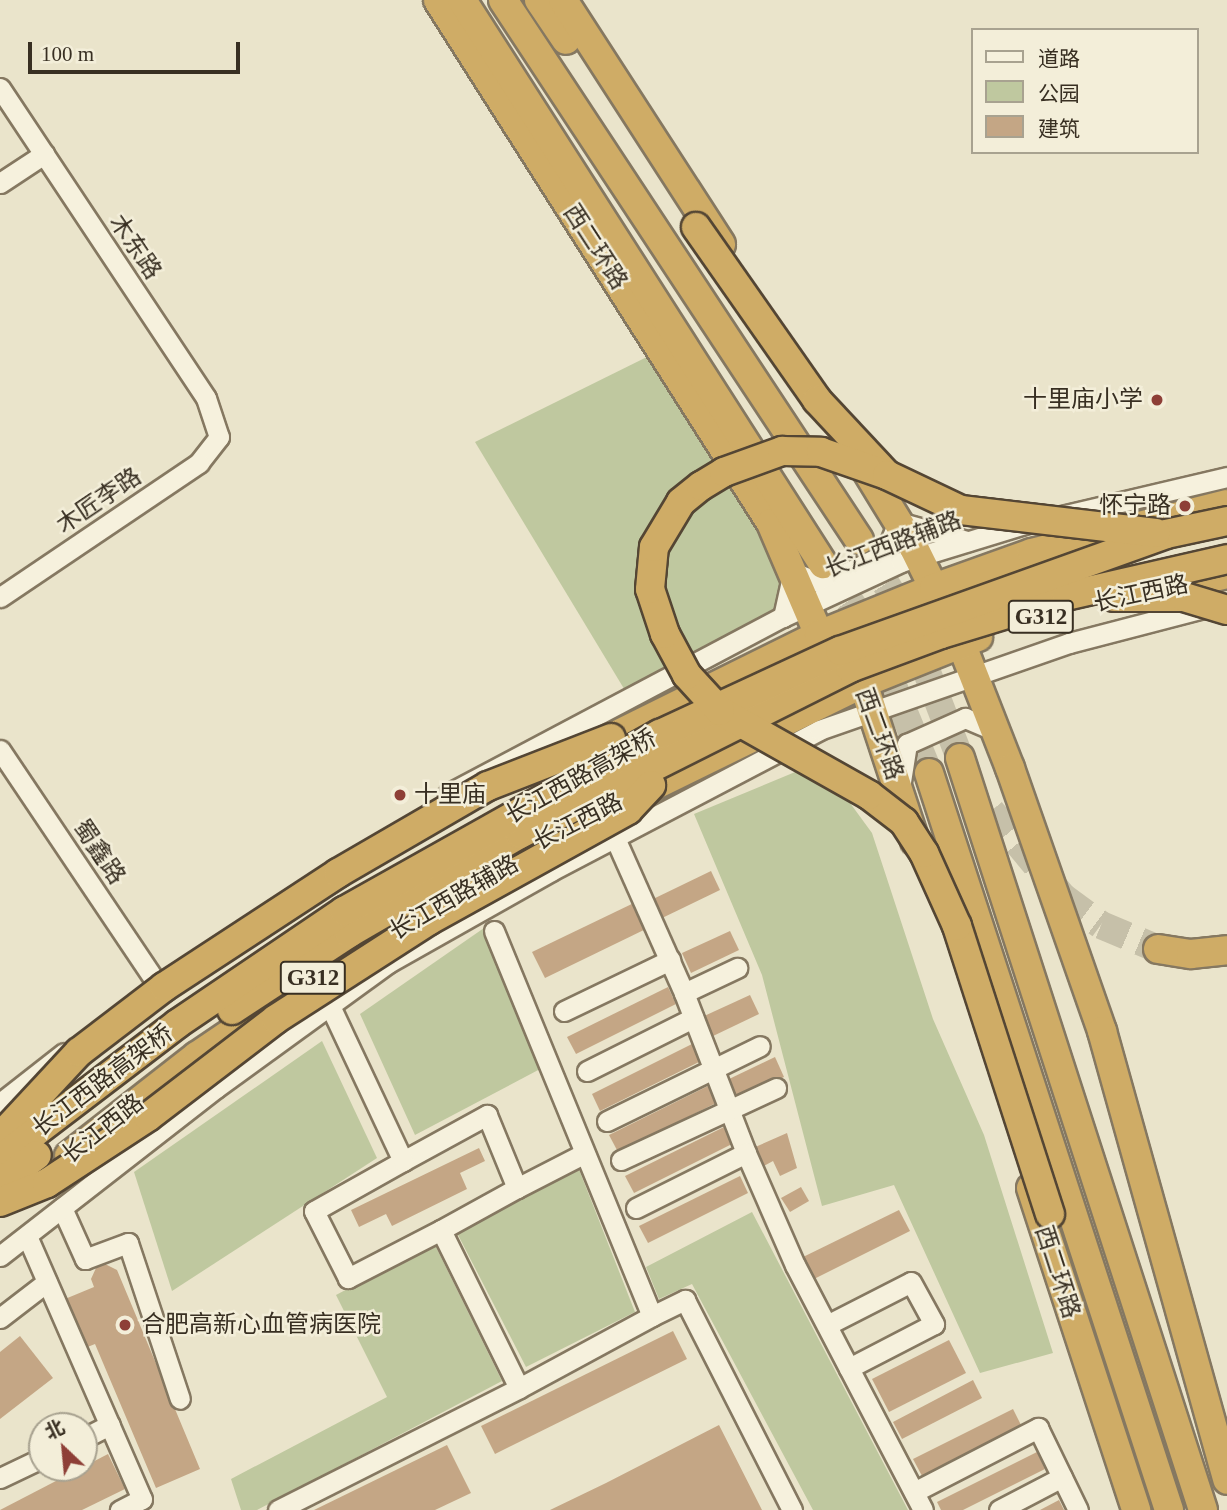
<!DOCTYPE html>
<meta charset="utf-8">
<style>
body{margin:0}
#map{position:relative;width:1227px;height:1510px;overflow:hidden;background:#eae4cb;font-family:"Times New Roman","Noto Sans SC",serif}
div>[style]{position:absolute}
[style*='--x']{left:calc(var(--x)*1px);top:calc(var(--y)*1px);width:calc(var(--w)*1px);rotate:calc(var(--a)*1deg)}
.green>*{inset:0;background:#bfc89f}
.building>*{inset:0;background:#c4a685}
.highway-tunnel>*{height:28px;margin-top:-14px;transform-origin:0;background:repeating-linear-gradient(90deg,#c6c0a9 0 28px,transparent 0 42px)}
.roads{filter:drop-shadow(2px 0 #857861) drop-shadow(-2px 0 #857861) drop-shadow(0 2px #857861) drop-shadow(0 -2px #857861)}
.minor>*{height:19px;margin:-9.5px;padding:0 9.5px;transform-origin:9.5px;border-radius:9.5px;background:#f6f1dd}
.highway>*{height:28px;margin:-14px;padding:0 14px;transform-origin:14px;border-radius:14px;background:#cfac66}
.bridges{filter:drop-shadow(2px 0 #544634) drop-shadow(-2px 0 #544634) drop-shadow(0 2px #544634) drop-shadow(0 -2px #544634)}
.highway-bridge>*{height:28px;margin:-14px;padding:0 14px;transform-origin:14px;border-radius:14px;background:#cfac66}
.dots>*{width:19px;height:19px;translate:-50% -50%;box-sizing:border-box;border:4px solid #f3eed9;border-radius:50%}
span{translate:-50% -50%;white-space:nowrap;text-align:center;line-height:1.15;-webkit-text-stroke:5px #f3eed9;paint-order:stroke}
.shield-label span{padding:2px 5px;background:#f3eed9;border:2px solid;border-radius:5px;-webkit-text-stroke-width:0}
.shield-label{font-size:23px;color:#382f22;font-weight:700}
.street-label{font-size:24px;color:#382f22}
.poi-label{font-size:24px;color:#382f22}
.right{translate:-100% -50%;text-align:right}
.left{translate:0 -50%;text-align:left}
.legend{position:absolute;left:971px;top:28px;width:228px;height:126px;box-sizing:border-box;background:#f3eed9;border:2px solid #a8a290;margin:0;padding:9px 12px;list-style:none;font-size:21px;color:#382f22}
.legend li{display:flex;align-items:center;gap:14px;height:35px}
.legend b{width:35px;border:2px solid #a8a290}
.north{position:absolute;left:28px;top:1412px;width:70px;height:70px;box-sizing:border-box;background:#f3eed9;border:2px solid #a8a290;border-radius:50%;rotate:334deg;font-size:19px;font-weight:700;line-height:28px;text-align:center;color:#382f22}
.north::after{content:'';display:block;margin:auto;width:24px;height:32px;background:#8e3f37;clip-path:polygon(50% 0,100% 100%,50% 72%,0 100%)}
.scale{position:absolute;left:28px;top:42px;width:212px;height:32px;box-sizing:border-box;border:4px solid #382f22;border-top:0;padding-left:9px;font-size:21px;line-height:24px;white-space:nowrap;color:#382f22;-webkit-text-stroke:5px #f3eed9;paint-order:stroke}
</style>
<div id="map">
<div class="green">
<i style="clip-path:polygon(661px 350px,793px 572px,783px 617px,629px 697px,475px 442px)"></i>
<i style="clip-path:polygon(800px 770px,842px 792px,872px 833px,933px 1019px,984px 1135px,1053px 1353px,980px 1373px,894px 1185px,822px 1206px,762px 975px,694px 814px)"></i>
<i style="clip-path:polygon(484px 928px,542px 1068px,415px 1135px,360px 1014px)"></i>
<i style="clip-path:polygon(322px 1041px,377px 1158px,172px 1291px,134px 1172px)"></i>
<i style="clip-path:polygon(578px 1167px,635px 1312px,526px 1367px,456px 1231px)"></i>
<i style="clip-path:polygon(752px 1212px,908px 1510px,813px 1510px,692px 1284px,659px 1299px,646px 1267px)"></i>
<i style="clip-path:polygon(434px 1243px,502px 1381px,257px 1510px,241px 1510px,231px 1479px,387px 1397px,336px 1295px)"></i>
</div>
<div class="building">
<i style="clip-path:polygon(711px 871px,720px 890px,658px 920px,649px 901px)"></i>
<i style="clip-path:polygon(638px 901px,650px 927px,545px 978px,532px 952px)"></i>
<i style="clip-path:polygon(730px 931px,739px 950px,691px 973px,682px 953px)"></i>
<i style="clip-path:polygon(668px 987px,676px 1004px,576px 1054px,567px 1037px)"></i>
<i style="clip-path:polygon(750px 995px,759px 1014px,711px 1037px,702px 1017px)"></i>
<i style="clip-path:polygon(692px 1044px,701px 1061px,600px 1111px,592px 1094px)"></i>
<i style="clip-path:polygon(775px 1057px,784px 1077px,736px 1099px,727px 1080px)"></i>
<i style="clip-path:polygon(710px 1085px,718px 1102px,618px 1152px,609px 1135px)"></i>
<i style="clip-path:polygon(726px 1126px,734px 1143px,634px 1193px,625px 1176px)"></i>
<i style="clip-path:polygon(787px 1133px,797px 1168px,780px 1176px,773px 1161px,762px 1167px,753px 1148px)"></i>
<i style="clip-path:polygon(479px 1148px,485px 1161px,460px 1173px,467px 1189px,392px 1226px,386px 1214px,359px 1227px,351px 1210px)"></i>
<i style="clip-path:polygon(740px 1176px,748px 1193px,648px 1243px,639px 1226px)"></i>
<i style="clip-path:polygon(801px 1187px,809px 1201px,790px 1212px,781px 1198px)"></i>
<i style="clip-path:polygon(899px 1210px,910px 1231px,812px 1280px,801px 1258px)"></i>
<i style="clip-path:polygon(105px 1264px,117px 1270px,200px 1469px,156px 1488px,95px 1344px,85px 1348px,65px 1299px,94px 1287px,91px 1279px,96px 1268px)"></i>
<i style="clip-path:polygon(673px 1331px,687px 1359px,495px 1454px,481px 1426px)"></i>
<i style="clip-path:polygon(20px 1336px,53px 1378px,0 1419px,0 1352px)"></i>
<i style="clip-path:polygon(949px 1340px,966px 1373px,889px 1412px,872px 1379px)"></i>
<i style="clip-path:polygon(973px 1380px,982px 1398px,902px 1439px,893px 1422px)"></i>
<i style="clip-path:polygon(1013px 1409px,1022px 1427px,922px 1476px,913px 1459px)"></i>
<i style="clip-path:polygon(719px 1425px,762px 1510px,550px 1510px,606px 1483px)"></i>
<i style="clip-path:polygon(447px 1445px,471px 1493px,435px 1510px,314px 1510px)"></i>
<i style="clip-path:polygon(1037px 1452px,1045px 1469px,963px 1510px,941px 1510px,937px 1502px)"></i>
<i style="clip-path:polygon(108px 1454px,125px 1489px,82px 1510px,0 1510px)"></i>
<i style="clip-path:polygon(1059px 1500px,1064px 1510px,1040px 1510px)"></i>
</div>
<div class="highway-tunnel">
<i style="--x:864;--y:548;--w:79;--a:58.5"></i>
<i style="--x:905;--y:615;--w:153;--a:69"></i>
<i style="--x:825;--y:566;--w:78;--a:54.9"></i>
<i style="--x:870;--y:630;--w:155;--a:67.6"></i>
<i style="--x:991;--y:811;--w:112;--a:50.1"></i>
<i style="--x:1063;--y:897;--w:47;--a:36.4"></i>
<i style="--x:1101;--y:925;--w:62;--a:22.8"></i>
</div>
<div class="roads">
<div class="minor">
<i style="--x:0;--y:88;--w:372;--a:56.4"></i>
<i style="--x:206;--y:398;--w:41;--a:71.6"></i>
<i style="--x:219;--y:437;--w:33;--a:128"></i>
<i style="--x:199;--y:463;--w:240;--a:146"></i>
<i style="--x:0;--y:183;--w:53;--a:-33.4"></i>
<i style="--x:1061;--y:516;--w:171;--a:-13.2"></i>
<i style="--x:783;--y:617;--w:46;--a:-77.5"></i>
<i style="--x:793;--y:572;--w:32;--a:22"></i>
<i style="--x:823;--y:584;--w:69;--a:-25.8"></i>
<i style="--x:885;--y:554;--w:35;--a:-68"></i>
<i style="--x:898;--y:522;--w:72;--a:15.4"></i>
<i style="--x:0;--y:750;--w:280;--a:56.1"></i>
<i style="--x:900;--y:788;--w:45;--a:-81"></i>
<i style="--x:907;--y:744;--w:64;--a:-24.1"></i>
<i style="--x:965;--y:718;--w:34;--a:23"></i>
<i style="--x:448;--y:794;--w:379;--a:-27.9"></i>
<i style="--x:783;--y:617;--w:130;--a:-25"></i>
<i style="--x:901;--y:562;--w:133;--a:-17.1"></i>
<i style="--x:615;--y:838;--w:170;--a:66"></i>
<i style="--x:684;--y:993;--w:172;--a:68.8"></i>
<i style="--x:746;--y:1153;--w:122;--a:66.4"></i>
<i style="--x:795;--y:1265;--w:276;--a:62.4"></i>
<i style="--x:494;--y:931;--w:416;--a:67.7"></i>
<i style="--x:652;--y:1316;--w:37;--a:-26"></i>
<i style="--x:685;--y:1300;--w:236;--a:63"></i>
<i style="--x:684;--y:993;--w:59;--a:-25.3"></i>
<i style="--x:564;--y:1011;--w:118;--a:-25.7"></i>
<i style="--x:587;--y:1071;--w:119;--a:-26.6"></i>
<i style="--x:0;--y:1103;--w:81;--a:-38"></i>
<i style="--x:607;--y:1121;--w:170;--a:-26.1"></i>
<i style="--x:621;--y:1160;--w:171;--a:-24.9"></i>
<i style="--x:403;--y:1161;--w:96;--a:-28.7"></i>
<i style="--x:487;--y:1115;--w:79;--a:67.7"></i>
<i style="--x:517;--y:1188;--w:87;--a:151.1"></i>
<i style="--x:517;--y:1188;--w:76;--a:-27.2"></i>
<i style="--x:62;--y:1208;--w:56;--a:65.7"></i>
<i style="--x:85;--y:1259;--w:46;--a:-20.4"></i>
<i style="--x:128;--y:1243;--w:164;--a:71.6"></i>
<i style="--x:636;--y:1208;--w:123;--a:-26.6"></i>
<i style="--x:27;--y:1236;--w:287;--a:66.4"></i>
<i style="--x:142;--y:1499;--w:25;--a:153"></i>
<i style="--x:0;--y:1256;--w:274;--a:-37.9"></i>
<i style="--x:216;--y:1088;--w:213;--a:-36"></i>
<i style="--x:388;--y:963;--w:187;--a:-29.4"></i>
<i style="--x:551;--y:871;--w:303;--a:-27.7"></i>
<i style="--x:819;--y:730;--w:265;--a:-19.2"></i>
<i style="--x:1069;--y:643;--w:147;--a:-14.6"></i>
<i style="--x:0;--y:1318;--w:59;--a:-37.5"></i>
<i style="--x:827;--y:1325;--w:94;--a:-27.1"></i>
<i style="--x:911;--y:1282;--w:48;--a:61.3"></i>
<i style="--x:934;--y:1324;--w:96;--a:152.6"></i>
<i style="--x:519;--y:1388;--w:151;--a:-28.4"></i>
<i style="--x:84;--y:1438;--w:29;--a:-27"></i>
<i style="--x:0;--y:1478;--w:47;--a:-25.5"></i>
<i style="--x:914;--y:1492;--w:140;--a:-27.3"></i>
<i style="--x:1038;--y:1428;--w:91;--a:64"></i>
<i style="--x:278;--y:1510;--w:270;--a:-26.8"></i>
<i style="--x:519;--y:1388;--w:176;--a:-116.3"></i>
<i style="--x:441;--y:1230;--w:105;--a:152.7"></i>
<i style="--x:348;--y:1278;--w:75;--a:-116.9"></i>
<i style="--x:314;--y:1211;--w:102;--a:-29.3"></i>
<i style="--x:403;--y:1161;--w:171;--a:-115.2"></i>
<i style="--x:999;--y:1510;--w:71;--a:-27.6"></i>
</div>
<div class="highway">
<i style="--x:438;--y:0;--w:620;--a:57.51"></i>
<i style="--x:771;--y:523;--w:122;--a:66.8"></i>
<i style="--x:819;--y:635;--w:65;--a:47.5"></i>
<i style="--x:863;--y:683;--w:166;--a:71.8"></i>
<i style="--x:462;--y:0;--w:670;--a:57.38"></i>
<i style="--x:503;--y:0;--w:647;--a:56.6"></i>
<i style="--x:539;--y:0;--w:48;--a:56"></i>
<i style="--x:563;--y:0;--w:291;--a:57.1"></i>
<i style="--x:857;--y:455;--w:109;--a:58.5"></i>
<i style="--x:914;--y:548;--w:106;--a:63.7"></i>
<i style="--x:961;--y:643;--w:134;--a:68.6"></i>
<i style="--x:1010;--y:768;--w:279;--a:70.7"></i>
<i style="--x:1102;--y:1031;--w:466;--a:74.4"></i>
<i style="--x:1149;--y:592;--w:80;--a:-13"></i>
<i style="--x:588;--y:749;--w:258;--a:-26.3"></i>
<i style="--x:819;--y:635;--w:124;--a:-22.2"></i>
<i style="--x:934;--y:588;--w:104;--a:-19.7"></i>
<i style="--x:1032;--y:553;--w:201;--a:-14.1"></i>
<i style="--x:960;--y:758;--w:790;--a:72.09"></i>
<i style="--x:929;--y:773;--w:775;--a:71.96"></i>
<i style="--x:1158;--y:949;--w:33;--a:9"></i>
<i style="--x:1191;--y:954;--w:36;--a:-6"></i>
<i style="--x:69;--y:1156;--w:162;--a:-38"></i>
<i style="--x:197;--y:1056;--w:187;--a:-34.1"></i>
<i style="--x:352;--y:951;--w:210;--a:-30.4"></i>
<i style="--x:533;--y:845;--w:368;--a:-26.1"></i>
<i style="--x:863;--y:683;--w:124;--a:-21.8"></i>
<i style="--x:1031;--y:1188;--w:339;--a:71.9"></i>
</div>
</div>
<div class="bridges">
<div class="highway-bridge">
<i style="--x:696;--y:227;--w:211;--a:55"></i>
<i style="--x:817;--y:400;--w:100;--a:47"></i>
<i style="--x:1114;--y:597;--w:70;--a:0"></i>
<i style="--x:1184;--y:597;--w:45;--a:16.8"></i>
<i style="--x:232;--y:1010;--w:140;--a:-33.3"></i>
<i style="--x:349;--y:933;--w:198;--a:-30.1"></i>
<i style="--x:520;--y:834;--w:369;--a:-26.7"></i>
<i style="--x:850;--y:668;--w:97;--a:-20.5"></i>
<i style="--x:941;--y:634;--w:131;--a:-16.9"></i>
<i style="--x:1066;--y:596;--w:165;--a:-12.9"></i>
<i style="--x:0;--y:1137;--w:116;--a:-47.1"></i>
<i style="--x:79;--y:1052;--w:107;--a:-37.4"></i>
<i style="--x:164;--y:987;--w:208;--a:-33.2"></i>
<i style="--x:338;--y:873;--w:173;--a:-30.1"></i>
<i style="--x:488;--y:786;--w:132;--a:-21.3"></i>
<i style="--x:0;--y:1159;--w:223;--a:-37.3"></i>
<i style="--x:177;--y:1024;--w:202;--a:-34.1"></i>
<i style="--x:344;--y:911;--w:362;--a:-29.3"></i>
<i style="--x:660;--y:734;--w:198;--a:-24.8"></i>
<i style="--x:840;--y:651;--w:346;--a:-19.7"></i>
<i style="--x:1166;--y:534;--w:62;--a:-12"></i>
<i style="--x:0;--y:1183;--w:46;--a:-37.1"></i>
<i style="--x:0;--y:1202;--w:51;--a:-22"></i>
<i style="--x:47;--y:1183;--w:121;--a:-33.2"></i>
<i style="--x:148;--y:1117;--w:161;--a:-37.4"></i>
<i style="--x:276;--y:1019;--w:181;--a:-32.8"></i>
<i style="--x:428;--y:921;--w:229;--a:-29"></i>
<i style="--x:628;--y:810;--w:34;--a:-47"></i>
<i style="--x:1050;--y:1214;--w:303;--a:-107.9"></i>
<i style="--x:957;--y:926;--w:80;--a:-114.3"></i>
<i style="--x:924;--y:853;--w:37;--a:-123"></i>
<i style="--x:904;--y:822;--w:44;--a:-142.4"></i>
<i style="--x:869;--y:795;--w:171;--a:-150.6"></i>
<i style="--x:720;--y:711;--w:49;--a:-132.5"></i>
<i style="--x:687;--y:675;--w:47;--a:-118.2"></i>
<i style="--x:665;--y:634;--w:47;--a:-108.4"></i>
<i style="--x:650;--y:589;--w:42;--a:-84.6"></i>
<i style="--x:654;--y:547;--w:52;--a:-59"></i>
<i style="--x:681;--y:502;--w:26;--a:-39"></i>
<i style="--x:701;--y:486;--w:27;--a:-31"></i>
<i style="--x:724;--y:472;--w:62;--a:-19.9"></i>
<i style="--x:782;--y:451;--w:39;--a:1"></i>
<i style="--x:821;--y:452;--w:70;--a:19.2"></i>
<i style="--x:887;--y:475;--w:82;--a:25.3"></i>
<i style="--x:961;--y:510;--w:196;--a:6.7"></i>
</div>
</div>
<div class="dots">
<i style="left:1157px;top:400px;background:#8e3f37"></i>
<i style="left:1185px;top:506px;background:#8e3f37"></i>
<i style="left:400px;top:795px;background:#8e3f37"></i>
<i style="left:125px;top:1325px;background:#8e3f37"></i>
</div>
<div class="shield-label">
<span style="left:1041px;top:617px">G312</span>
<span style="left:313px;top:978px">G312</span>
</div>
<div class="street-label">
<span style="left:135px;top:247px;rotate:56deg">木东路</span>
<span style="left:595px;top:247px;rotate:57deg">西二环路</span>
<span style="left:99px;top:501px;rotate:-34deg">木匠李路</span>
<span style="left:893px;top:545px;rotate:-21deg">长江西路辅路</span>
<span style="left:1141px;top:594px;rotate:-12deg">长江西路</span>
<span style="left:879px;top:734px;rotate:70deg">西二环路</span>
<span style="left:581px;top:777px;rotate:-29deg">长江西路高架桥</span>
<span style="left:578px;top:822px;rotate:-27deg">长江西路</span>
<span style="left:99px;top:852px;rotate:56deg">蜀鑫路</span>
<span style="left:454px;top:898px;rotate:-30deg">长江西路辅路</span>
<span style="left:103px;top:1081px;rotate:-37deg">长江西路高架桥</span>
<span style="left:103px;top:1129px;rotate:-38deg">长江西路</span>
<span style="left:1057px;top:1272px;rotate:72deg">西二环路</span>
</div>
<div class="poi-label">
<span class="right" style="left:1143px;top:400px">十里庙小学</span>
<span class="right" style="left:1171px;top:506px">怀宁路</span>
<span class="left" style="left:414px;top:795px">十里庙</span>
<span class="left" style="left:141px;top:1325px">合肥高新心血管病医院</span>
</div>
<ul class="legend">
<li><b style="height:9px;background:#f6f1dd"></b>道路</li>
<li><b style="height:19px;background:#bfc89f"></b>公园</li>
<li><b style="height:19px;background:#c4a685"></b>建筑</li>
</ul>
<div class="north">北</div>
<div class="scale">100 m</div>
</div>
